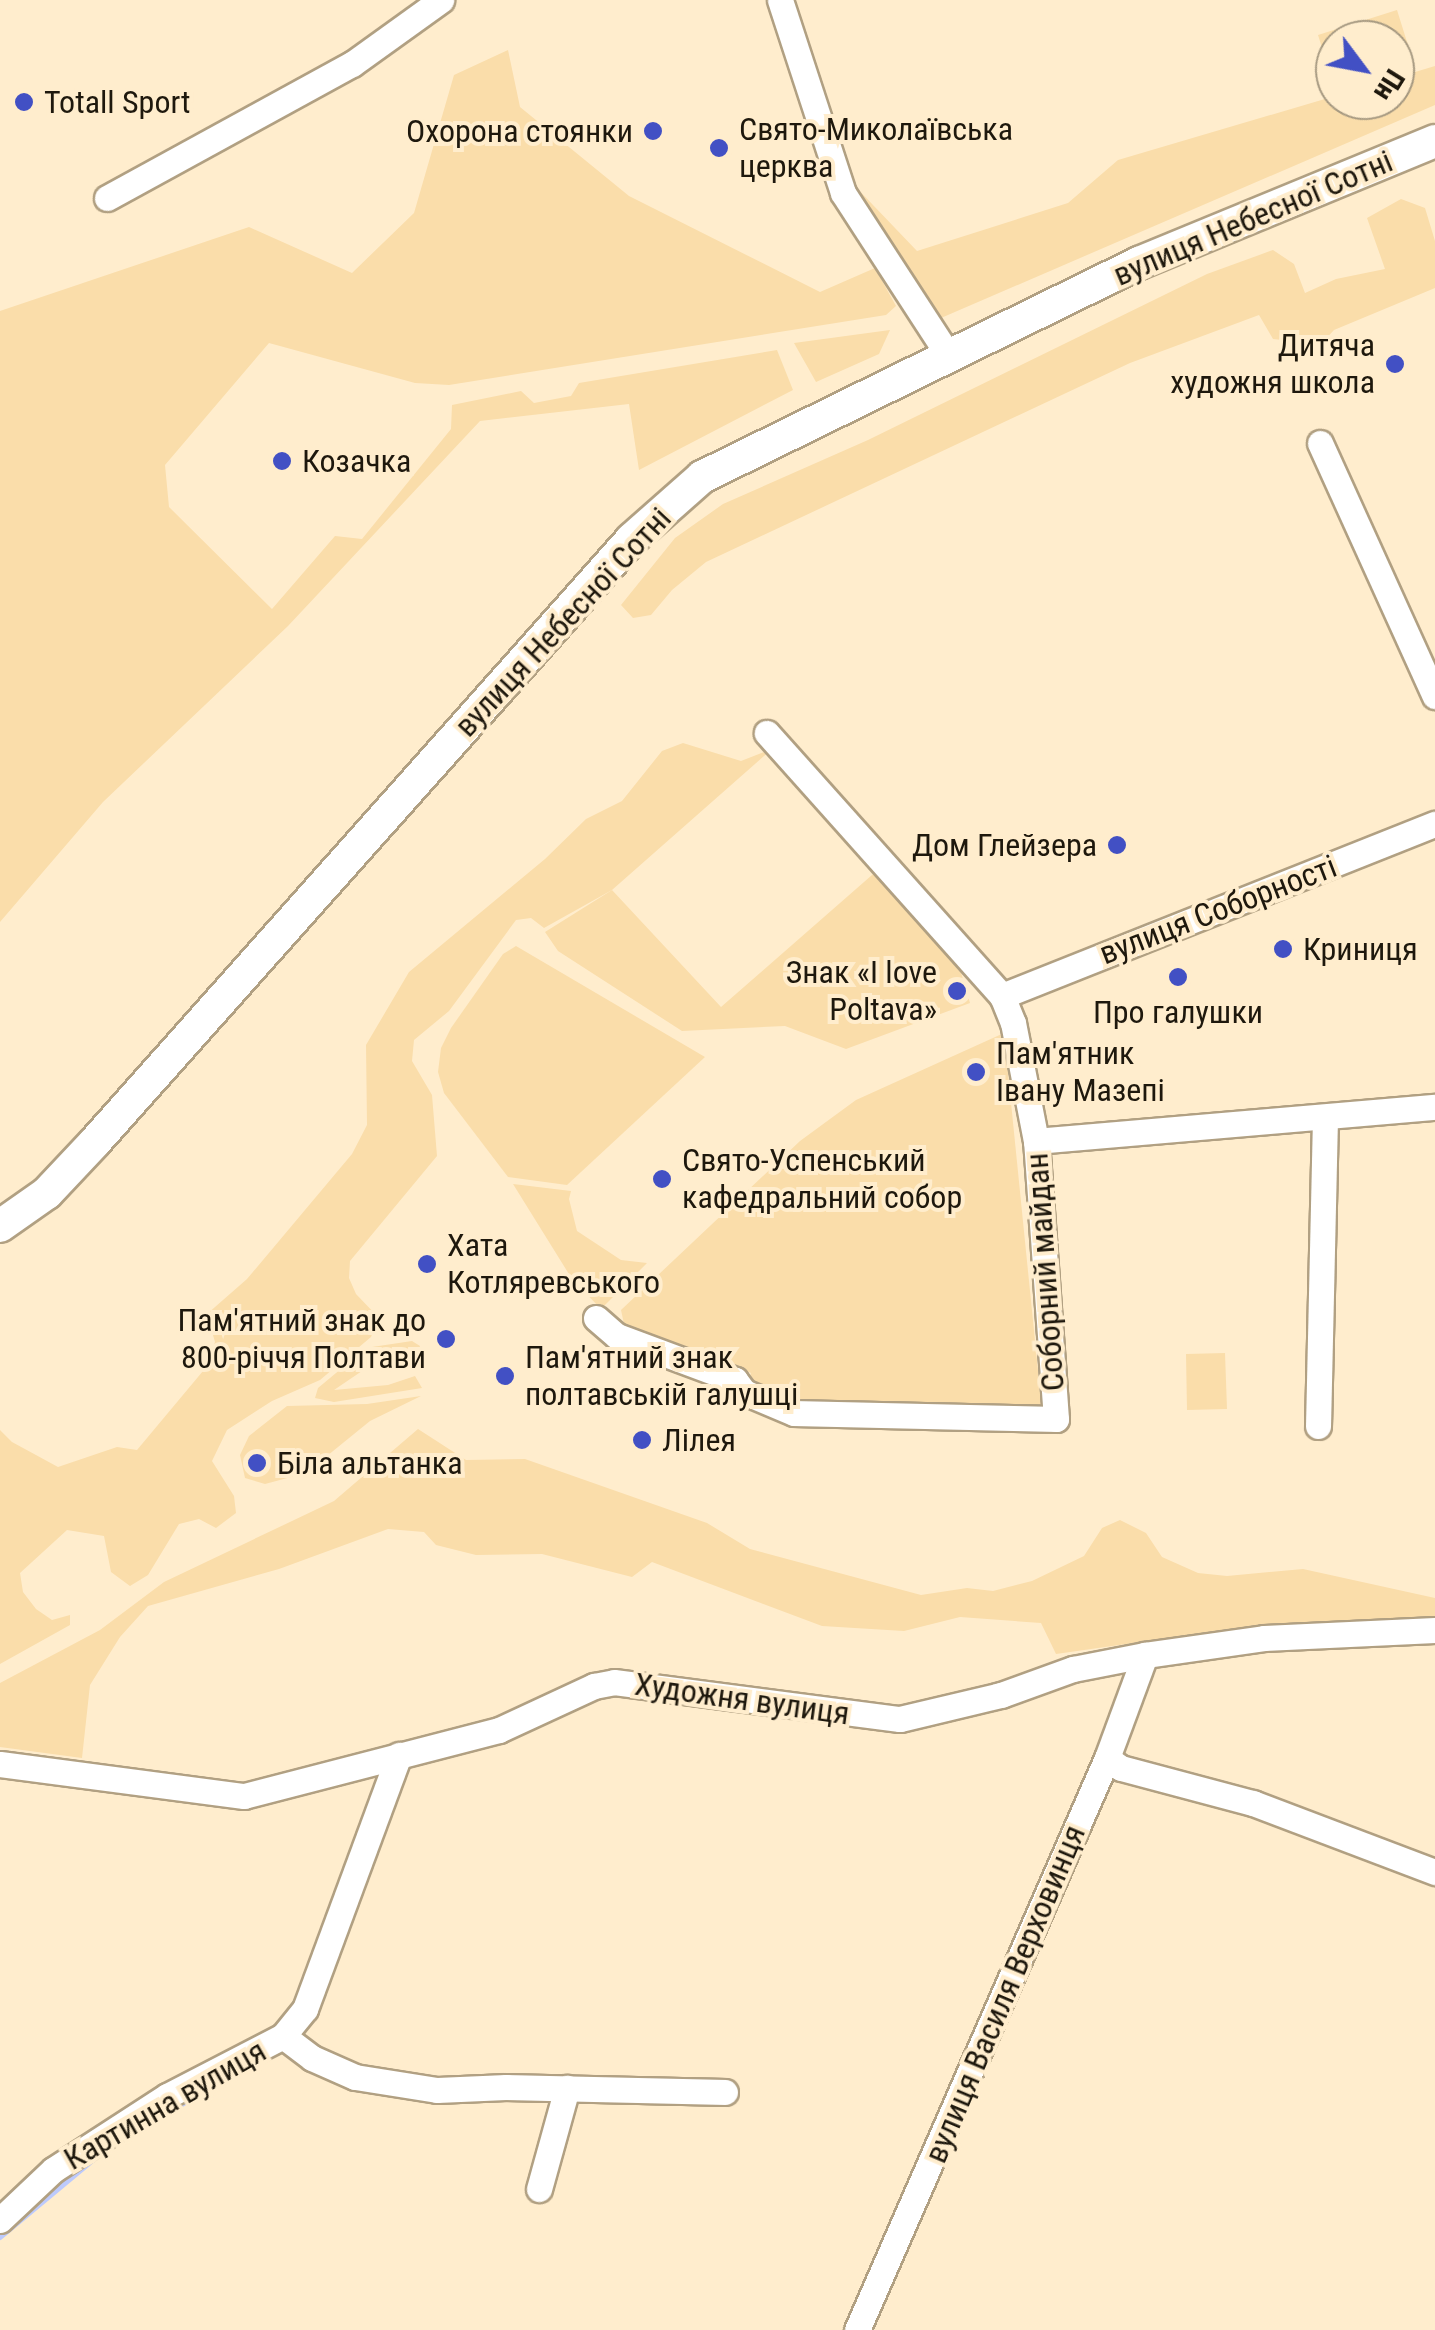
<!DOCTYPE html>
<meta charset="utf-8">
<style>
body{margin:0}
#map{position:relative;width:1435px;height:2330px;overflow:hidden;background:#ffedcd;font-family:"Roboto Condensed",sans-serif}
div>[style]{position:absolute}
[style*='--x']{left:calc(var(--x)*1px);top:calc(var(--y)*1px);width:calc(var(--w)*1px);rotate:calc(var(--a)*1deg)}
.green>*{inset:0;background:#faddaa}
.stream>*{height:6px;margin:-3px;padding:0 3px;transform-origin:3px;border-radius:3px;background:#bdcafc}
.roads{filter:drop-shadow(2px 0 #b1a082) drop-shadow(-2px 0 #b1a082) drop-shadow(0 2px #b1a082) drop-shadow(0 -2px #b1a082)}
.minor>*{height:25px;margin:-12.5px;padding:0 12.5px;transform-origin:12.5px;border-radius:12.5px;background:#fff}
.major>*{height:32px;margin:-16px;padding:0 16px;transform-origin:16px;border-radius:16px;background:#fff}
.dots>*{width:28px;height:28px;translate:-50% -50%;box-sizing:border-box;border:5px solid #ffedcd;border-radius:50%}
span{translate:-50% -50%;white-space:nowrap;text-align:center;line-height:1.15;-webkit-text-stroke:8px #ffedcd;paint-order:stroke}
.poi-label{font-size:32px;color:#1e180d}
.left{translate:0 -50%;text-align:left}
.right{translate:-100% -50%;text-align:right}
.street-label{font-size:32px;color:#1e180d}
.north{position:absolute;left:1315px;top:20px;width:100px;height:100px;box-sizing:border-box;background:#ffedcd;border:2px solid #a59880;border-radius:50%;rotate:122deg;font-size:28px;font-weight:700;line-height:40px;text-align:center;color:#1e180d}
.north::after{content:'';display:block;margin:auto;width:35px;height:45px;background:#4250c4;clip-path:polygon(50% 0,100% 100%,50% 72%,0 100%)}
</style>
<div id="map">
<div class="green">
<i style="clip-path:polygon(1397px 10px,1412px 58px,1395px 64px,1395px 40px,1335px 40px,1333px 83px,1318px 35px)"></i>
<i style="clip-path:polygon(508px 50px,520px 107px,629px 196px,820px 292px,875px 268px,896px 306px,886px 315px,449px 385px,415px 383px,269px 343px,165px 465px,169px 507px,272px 609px,335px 536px,362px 539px,451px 429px,452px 405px,521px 391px,534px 403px,571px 396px,579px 383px,777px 350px,793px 390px,639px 470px,629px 404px,480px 421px,288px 626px,103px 802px,0 922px,0 311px,249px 227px,352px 273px,414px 213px,454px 75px)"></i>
<i style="clip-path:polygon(1435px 66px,1435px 105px,941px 318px,924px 300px,851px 182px,917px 251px,1068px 203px,1118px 160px,1335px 96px,1335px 100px,1395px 100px,1395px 78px)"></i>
<i style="clip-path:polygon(1401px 199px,1425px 208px,1435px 241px,1435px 288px,1334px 330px,1321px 344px,1273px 339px,1259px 315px,1130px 363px,706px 562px,672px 590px,651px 615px,633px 618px,621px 605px,675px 538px,723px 504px,868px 440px,1207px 274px,1273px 250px,1294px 264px,1305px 293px,1336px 279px,1385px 269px,1367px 218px)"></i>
<i style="clip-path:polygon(890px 330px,879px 354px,816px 382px,794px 343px)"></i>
<i style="clip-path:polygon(683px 743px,741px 761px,772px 749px,612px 890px,544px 928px,531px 918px,516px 920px,449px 1011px,414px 1040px,412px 1061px,432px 1095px,437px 1156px,350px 1261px,349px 1278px,356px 1294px,378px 1317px,371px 1337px,320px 1380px,272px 1401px,227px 1430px,212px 1461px,234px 1496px,236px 1513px,216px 1528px,199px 1519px,179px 1524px,148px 1575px,130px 1586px,111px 1572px,104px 1536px,67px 1530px,20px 1573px,23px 1592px,36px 1609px,52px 1620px,70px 1615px,70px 1625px,0 1664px,0 1430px,12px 1442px,58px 1467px,117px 1447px,137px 1450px,208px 1365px,215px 1342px,207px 1314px,247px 1279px,352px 1154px,367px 1125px,366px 1045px,409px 972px,545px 859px,586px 819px,622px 801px,662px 751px)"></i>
<i style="clip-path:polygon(880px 868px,958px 962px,970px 1003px,846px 1049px,785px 1026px,682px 1031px,558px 951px,545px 932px,612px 890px,721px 1007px)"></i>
<i style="clip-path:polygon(516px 946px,705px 1057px,567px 1185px,508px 1177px,444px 1093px,438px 1072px,441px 1048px,451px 1028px,503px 954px)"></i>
<i style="clip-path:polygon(1004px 1033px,1042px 1410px,796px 1407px,746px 1387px,751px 1373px,624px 1324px,621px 1310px,800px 1141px,856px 1100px)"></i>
<i style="clip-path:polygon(513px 1184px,571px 1191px,569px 1199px,577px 1231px,621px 1260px,647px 1263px,601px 1309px,572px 1279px)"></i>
<i style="clip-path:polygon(412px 1341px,420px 1346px,417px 1356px,390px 1352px,334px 1390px,388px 1385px,415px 1376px,422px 1388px,334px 1402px,315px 1398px,318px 1388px,354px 1358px,372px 1347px)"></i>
<i style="clip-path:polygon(1225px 1353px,1227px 1409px,1187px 1410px,1186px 1354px)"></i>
<i style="clip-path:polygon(421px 1396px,370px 1421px,306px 1473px,265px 1484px,245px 1478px,240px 1455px,249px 1436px,287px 1406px,367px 1404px)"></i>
<i style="clip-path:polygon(418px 1429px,466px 1460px,525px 1459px,707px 1523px,750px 1549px,921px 1595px,967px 1588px,993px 1591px,1032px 1581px,1084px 1556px,1102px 1528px,1120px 1520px,1146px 1533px,1162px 1557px,1198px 1573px,1227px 1576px,1303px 1569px,1435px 1598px,1435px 1620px,1239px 1628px,1056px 1654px,1041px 1623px,960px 1617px,904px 1631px,822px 1626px,652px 1562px,632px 1577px,542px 1554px,476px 1555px,436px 1545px,424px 1532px,388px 1529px,279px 1569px,148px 1606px,120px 1637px,90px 1685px,82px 1758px,0 1747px,0 1683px,100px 1630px,164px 1582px,334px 1501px)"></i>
</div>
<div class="stream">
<i style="--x:146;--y:2124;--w:49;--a:-29.2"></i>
<i style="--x:0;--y:2237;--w:133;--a:-39.8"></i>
</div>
<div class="roads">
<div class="minor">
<i style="--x:780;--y:0;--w:203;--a:71.9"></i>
<i style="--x:843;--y:193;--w:191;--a:57"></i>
<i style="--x:107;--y:198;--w:279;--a:-28.7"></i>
<i style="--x:352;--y:64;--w:110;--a:-35.7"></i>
<i style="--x:1320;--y:443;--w:278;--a:65.6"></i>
<i style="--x:1002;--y:996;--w:466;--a:-21.7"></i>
<i style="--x:1036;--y:1141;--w:400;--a:-4.9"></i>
<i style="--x:596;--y:1318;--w:28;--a:41"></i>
<i style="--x:617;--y:1336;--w:126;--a:20.4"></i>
<i style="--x:735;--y:1380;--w:15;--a:53"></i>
<i style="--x:744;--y:1392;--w:54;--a:22.8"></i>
<i style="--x:794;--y:1413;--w:262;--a:1.3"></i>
<i style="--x:1056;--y:1419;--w:279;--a:-94.1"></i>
<i style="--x:1036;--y:1141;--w:120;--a:-101"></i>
<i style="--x:1013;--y:1023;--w:29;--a:-112"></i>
<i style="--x:1002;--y:996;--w:353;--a:-131.8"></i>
<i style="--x:1318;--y:1426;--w:309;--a:-88.7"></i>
<i style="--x:1107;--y:1758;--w:17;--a:36"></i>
<i style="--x:1121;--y:1768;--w:137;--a:14.9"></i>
<i style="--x:1253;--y:1803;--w:195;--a:20.8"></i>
<i style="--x:0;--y:1764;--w:246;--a:7.5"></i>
<i style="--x:244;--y:1796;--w:263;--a:-14.5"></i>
<i style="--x:499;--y:1730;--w:105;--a:-24.9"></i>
<i style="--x:594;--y:1686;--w:20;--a:-11"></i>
<i style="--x:614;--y:1682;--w:288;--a:7.4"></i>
<i style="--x:900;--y:1719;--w:104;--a:-13.4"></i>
<i style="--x:1001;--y:1695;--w:77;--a:-19.9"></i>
<i style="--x:1073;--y:1669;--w:73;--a:-11"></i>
<i style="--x:1145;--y:1655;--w:120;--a:-8.1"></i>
<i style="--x:1264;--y:1638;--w:171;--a:-2.7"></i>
<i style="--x:283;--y:2036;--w:36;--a:37"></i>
<i style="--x:312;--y:2058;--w:47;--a:23.8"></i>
<i style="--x:355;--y:2077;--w:83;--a:9"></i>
<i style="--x:437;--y:2090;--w:69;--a:-2.5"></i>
<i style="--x:506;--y:2087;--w:219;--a:1.3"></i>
<i style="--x:539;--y:2189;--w:105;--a:-74.5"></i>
<i style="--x:0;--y:2220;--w:73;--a:-43.3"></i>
<i style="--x:53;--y:2170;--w:136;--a:-33"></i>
<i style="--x:167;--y:2096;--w:131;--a:-27.3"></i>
<i style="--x:283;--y:2036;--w:35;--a:-51"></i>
<i style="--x:305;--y:2009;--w:271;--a:-69.7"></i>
<i style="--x:857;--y:2330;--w:624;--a:-66.39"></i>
<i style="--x:1107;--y:1758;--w:110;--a:-69.7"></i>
</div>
<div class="major">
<i style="--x:0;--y:1226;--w:57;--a:-35.1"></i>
<i style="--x:47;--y:1193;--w:70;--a:-46.7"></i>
<i style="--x:95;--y:1142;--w:807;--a:-48.31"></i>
<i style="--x:632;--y:539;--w:94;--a:-41.5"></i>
<i style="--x:702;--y:477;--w:487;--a:-26.1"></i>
<i style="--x:1139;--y:263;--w:320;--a:-22.4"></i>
</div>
</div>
<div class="dots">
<i style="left:24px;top:102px;background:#4250c4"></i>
<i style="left:653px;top:131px;background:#4250c4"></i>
<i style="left:719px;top:148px;background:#4250c4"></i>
<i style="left:1395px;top:364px;background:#4250c4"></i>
<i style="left:282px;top:461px;background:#4250c4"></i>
<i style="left:1117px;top:845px;background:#4250c4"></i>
<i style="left:1283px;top:949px;background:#4250c4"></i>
<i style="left:1178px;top:977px;background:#4250c4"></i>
<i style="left:957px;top:991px;background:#4250c4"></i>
<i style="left:976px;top:1072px;background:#4250c4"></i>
<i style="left:662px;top:1179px;background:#4250c4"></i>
<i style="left:427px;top:1264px;background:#4250c4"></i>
<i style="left:446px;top:1339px;background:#4250c4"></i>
<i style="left:505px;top:1376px;background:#4250c4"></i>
<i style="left:642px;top:1440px;background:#4250c4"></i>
<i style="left:257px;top:1463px;background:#4250c4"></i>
</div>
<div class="poi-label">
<span class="left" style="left:44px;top:102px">Totall Sport</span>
<span class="left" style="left:739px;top:148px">Свято-Миколаївська<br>церква</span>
<span class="right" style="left:633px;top:131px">Охорона стоянки</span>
<span class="right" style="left:1375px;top:364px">Дитяча<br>художня школа</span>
<span class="left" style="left:302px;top:461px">Козачка</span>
<span class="right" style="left:1097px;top:845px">Дом Глейзера</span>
<span class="left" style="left:1303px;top:949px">Криниця</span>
<span class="right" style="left:937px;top:991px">Знак «I love<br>Poltava»</span>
<span style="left:1178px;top:1012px">Про галушки</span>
<span class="left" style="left:996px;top:1072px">Пам'ятник<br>Івану Мазепі</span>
<span class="left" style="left:682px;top:1179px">Свято-Успенський<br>кафедральний собор</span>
<span class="left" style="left:447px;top:1264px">Хата<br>Котляревського</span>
<span class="right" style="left:426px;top:1339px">Пам'ятний знак до<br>800-річчя Полтави</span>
<span class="left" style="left:525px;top:1376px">Пам'ятний знак<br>полтавській галушці</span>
<span class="left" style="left:662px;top:1440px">Лілея</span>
<span class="left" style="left:277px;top:1463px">Біла альтанка</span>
</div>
<div class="street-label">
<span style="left:1253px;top:218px;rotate:-23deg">вулиця Небесної Сотні</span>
<span style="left:563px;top:622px;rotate:-47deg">вулиця Небесної Сотні</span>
<span style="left:1218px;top:910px;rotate:-21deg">вулиця Соборності</span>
<span style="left:1045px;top:1272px;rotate:-94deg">Соборний майдан</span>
<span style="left:742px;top:1699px;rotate:8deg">Художня вулиця</span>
<span style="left:1005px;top:1994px;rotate:-67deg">вулиця Василя Верховинця</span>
<span style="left:165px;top:2105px;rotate:-30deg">Картинна вулиця</span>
</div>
<div class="north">Пн</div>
</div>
